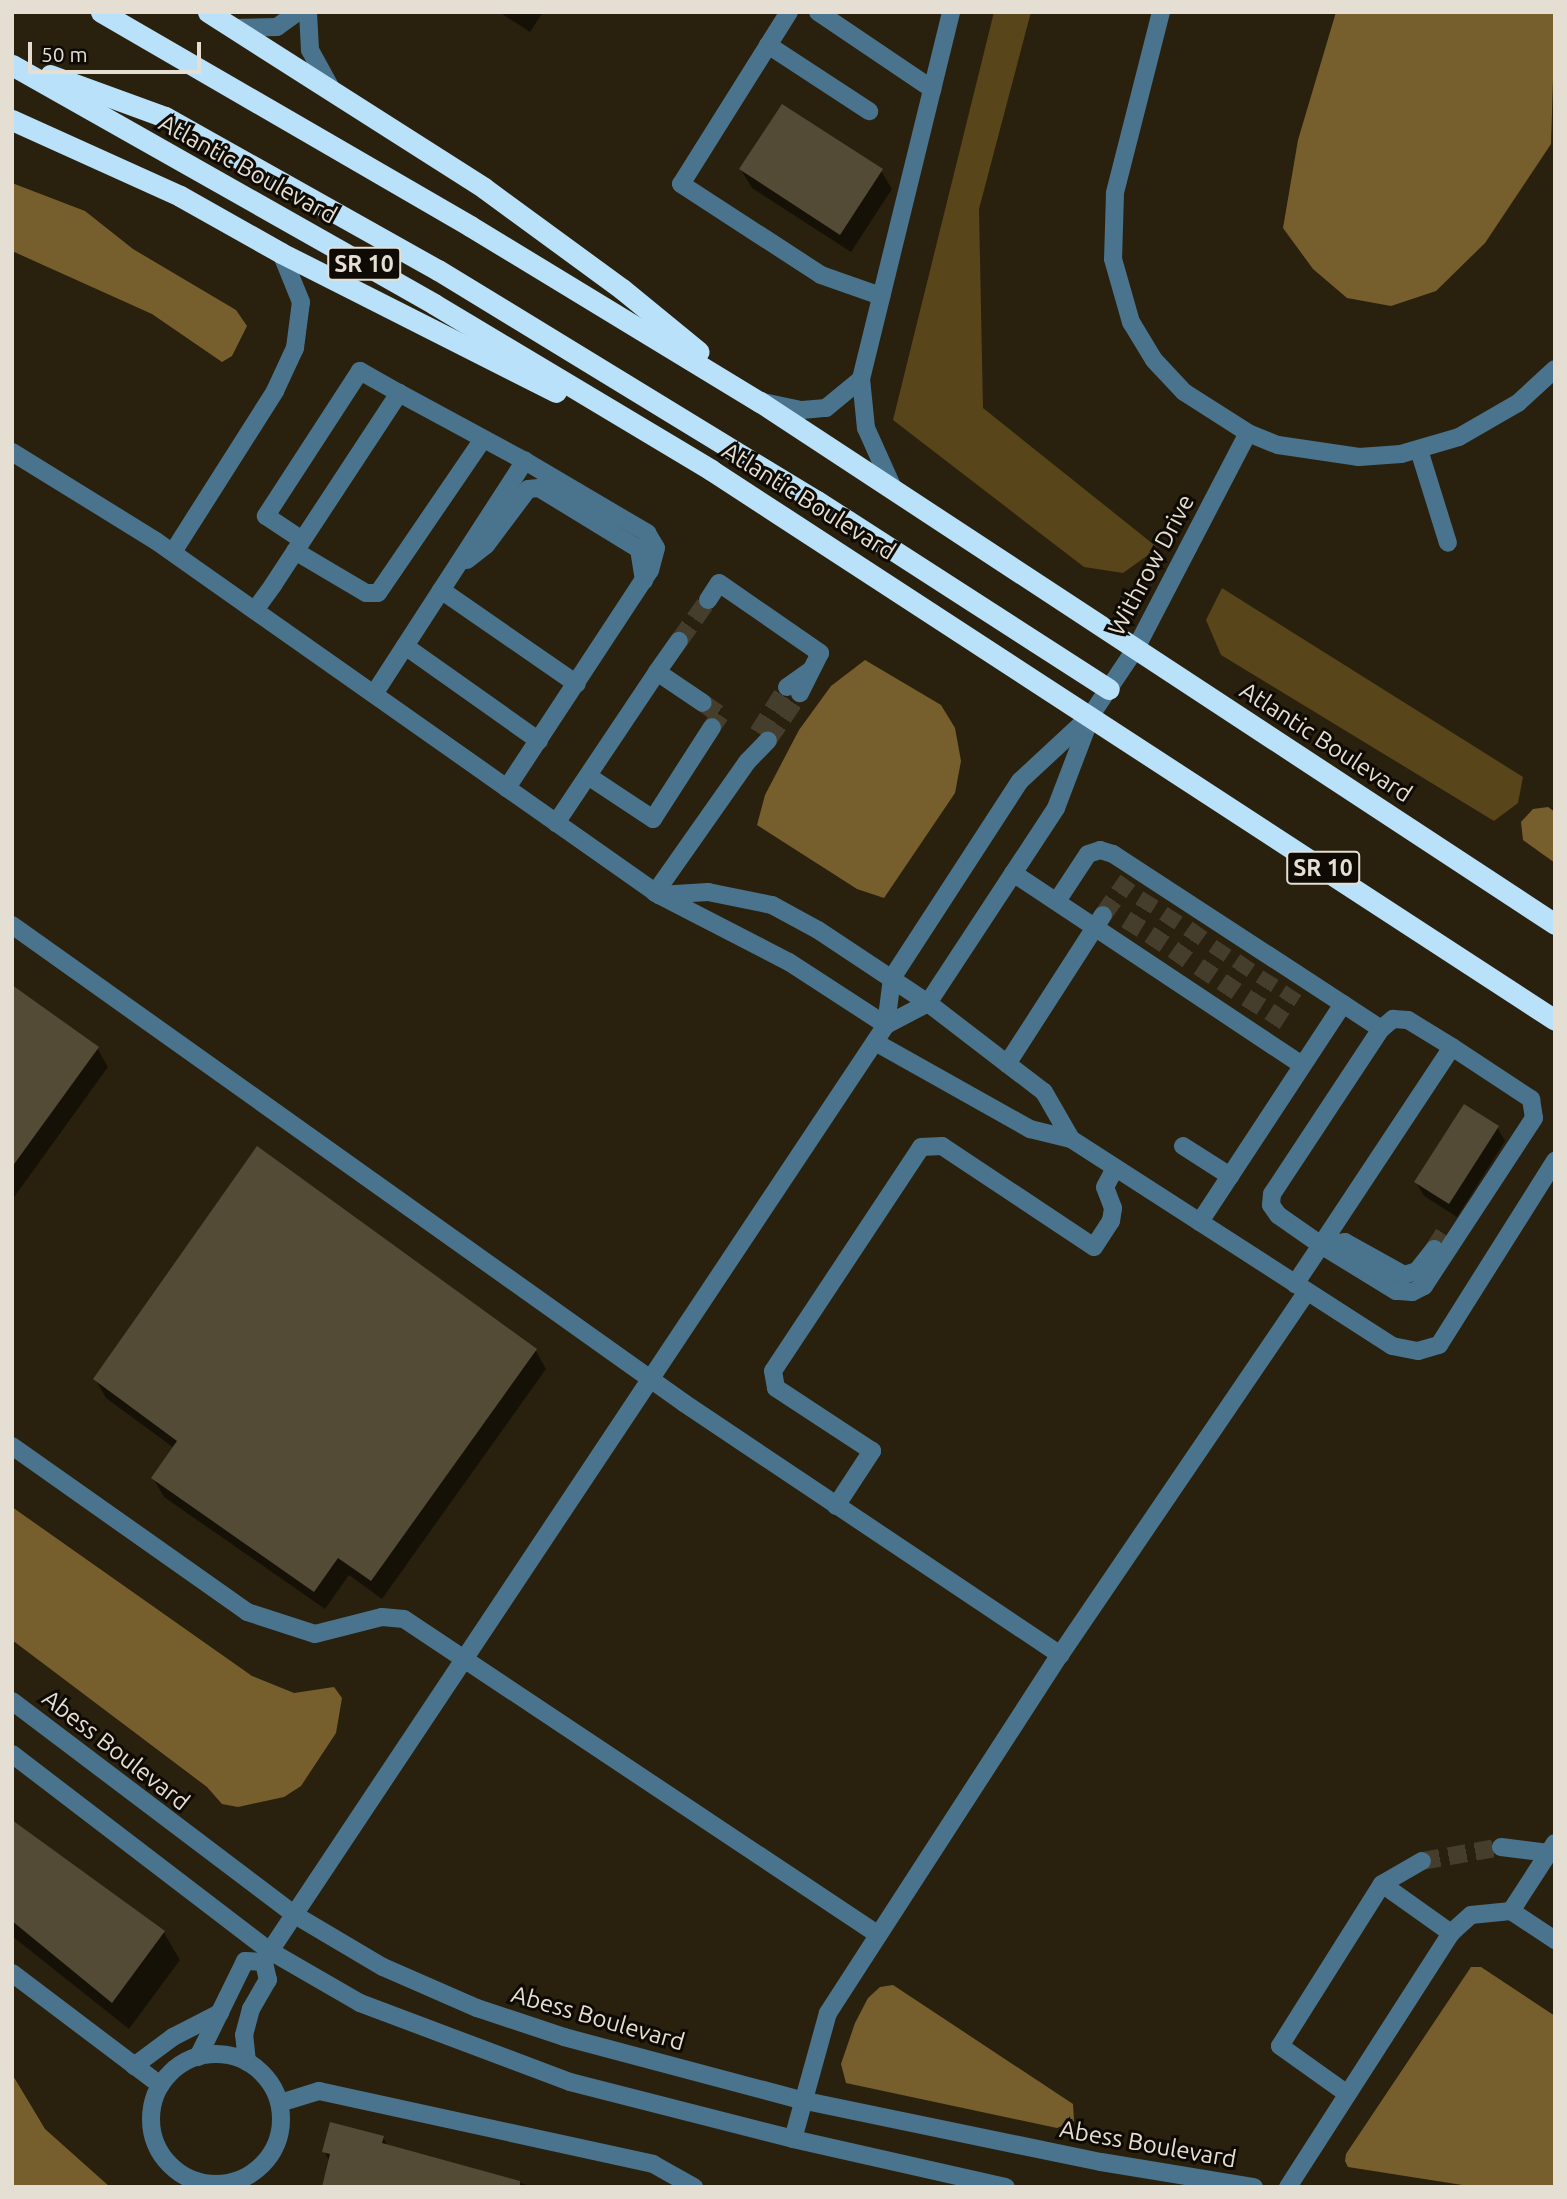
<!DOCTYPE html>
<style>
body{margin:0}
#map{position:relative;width:1567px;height:2199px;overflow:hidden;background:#29210e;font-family:Ubuntu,sans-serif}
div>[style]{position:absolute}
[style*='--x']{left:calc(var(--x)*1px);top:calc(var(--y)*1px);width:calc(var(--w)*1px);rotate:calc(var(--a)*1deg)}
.green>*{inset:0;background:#584519}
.water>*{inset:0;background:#765f2c}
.shadow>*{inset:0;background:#0007}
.building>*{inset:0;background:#544b36}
.minor-tunnel>*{height:18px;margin-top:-9px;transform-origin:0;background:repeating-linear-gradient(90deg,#453e2c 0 18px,transparent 0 27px)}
.minor>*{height:18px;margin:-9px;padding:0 9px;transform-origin:9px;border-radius:9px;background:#4a748d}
.minor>.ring{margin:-9px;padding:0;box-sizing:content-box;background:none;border:18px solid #4a748d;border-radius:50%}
.highway>*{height:21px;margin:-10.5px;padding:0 10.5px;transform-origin:10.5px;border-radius:10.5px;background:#b9e1fa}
span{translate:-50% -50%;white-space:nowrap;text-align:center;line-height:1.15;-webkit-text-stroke:6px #0f0b04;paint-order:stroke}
.shield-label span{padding:2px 5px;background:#0f0b04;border:2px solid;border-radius:5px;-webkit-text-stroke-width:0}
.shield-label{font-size:23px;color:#e5dfd3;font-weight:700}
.street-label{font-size:24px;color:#e5dfd3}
.frame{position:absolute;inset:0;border:14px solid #e5dfd3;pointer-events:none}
.scale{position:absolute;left:28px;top:42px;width:173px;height:32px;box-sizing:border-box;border:4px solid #e5dfd3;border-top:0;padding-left:9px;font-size:21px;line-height:24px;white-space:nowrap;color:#e5dfd3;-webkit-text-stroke:5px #0f0b04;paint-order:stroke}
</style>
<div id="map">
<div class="green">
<i style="clip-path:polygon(994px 12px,1031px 12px,979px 209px,983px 408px,1158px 548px,1123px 573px,1084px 567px,893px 420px)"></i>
<i style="clip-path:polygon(1222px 588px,1523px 777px,1518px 803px,1494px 821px,1221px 655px,1206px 620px)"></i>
</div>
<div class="water">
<i style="clip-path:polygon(1336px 12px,1555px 12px,1551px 144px,1485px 243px,1436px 291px,1391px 306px,1347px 298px,1313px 269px,1283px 228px,1298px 140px)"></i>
<i style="clip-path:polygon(12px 183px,85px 211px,133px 249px,236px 310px,247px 326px,232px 356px,222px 362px,152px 314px,12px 251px)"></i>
<i style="clip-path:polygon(865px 660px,941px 705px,955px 728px,961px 761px,955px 793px,884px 898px,857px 889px,757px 825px,765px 795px,799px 730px,831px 686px)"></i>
<i style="clip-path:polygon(1548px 807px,1555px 812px,1555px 863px,1523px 840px,1521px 822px,1533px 809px)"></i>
<i style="clip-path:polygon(12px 1507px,252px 1676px,294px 1693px,334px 1687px,342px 1698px,336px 1733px,301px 1786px,284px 1797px,238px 1807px,222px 1804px,207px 1787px,12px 1640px)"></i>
<i style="clip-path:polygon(1471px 1967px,1481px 1967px,1555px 2016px,1555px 2187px,1475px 2187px,1348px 2167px,1345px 2161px,1346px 2154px)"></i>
<i style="clip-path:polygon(893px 1985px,1073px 2104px,1074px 2121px,1057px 2128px,846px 2083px,841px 2064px,855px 2023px,868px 1998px,880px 1987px)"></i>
<i style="clip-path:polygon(12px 2074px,45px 2129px,110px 2187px,12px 2187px)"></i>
</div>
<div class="shadow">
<i style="clip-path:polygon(499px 12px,543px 12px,530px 32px)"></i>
<i style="clip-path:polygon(741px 170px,881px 171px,892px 189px,851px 252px,752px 188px)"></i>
<i style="clip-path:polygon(12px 988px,97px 1048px,108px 1067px,12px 1200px)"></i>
<i style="clip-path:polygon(1497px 1127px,1505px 1141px,1457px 1217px,1424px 1196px,1416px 1182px)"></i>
<i style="clip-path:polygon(536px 1351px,546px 1369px,382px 1599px,349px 1575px,325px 1609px,164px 1497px,153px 1478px,174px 1448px,106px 1398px,95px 1379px)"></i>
<i style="clip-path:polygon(18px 1827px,164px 1933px,180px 1960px,129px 2029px,12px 1936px,12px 1832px)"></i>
<i style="clip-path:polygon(383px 2137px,388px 2147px,535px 2187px,324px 2187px,330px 2162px,324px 2151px)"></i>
</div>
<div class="building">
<i style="clip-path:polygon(782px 104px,883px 169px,840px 235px,739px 169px)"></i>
<i style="clip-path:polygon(12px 985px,99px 1047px,12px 1167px)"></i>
<i style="clip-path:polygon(1464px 1104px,1499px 1126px,1449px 1204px,1414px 1182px)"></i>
<i style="clip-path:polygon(257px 1146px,537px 1349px,371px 1581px,338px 1558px,314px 1592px,151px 1478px,177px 1441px,93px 1379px)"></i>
<i style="clip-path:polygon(12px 1820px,165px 1931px,112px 2003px,12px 1921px)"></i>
<i style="clip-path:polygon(330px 2122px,384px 2136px,382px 2143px,520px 2181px,520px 2187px,322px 2187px,330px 2154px,322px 2152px)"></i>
</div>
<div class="minor-tunnel">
<i style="--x:679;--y:641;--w:50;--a:-54.7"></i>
<i style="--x:703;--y:703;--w:21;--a:35"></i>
<i style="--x:720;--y:715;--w:14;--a:124"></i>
<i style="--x:758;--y:733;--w:54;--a:-57.8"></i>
<i style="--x:768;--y:740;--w:57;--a:-55.8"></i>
<i style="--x:1103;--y:915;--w:43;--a:-54.5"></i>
<i style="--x:1129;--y:932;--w:42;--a:-58.6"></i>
<i style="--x:1152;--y:947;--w:42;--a:-56.7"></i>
<i style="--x:1175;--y:962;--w:43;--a:-54.5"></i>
<i style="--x:1201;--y:979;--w:41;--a:-55.9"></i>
<i style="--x:1224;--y:994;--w:42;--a:-55.6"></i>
<i style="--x:1249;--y:1010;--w:41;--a:-57.8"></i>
<i style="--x:1272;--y:1024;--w:40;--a:-57.1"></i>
<i style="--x:1434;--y:1249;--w:20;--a:-57"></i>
<i style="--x:1422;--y:1861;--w:80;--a:-10"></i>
</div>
<div class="minor">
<i style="--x:308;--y:12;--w:38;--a:87"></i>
<i style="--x:310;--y:50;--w:48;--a:61.3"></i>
<i style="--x:789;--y:12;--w:203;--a:122.1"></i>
<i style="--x:681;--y:184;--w:167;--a:33"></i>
<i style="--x:821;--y:275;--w:64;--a:19.3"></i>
<i style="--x:818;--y:12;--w:138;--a:34"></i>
<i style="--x:1161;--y:12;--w:187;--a:104.3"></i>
<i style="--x:1115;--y:193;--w:66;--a:91.7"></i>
<i style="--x:1113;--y:259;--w:66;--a:74.1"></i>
<i style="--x:1131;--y:322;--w:44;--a:58.8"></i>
<i style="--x:1154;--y:360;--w:44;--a:46.8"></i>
<i style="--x:1184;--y:392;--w:76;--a:32.6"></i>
<i style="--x:1248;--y:433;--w:32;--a:22"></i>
<i style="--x:1278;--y:445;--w:82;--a:8.4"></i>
<i style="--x:1359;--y:457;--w:42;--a:-4.1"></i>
<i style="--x:1401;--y:454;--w:60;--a:-16.3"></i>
<i style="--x:1459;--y:437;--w:68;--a:-30"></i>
<i style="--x:1518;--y:403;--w:50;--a:-42.6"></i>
<i style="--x:233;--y:28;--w:44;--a:-1.3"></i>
<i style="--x:277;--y:27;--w:26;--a:-36"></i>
<i style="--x:768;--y:45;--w:121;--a:33.2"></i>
<i style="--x:399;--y:393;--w:143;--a:28.4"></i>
<i style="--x:763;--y:402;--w:40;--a:12"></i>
<i style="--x:802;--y:410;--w:24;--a:-5"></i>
<i style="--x:826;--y:408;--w:45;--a:-39.6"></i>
<i style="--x:1419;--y:450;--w:97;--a:72.7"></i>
<i style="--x:12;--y:452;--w:169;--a:31.7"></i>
<i style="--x:156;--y:541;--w:615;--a:35.14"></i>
<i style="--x:659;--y:895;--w:146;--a:27.3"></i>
<i style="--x:789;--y:962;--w:116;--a:33"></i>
<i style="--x:892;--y:486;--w:64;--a:-114.1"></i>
<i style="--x:866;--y:428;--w:49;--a:-95.8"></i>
<i style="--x:861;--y:379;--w:378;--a:-76.2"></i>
<i style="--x:295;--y:551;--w:82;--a:30.6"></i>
<i style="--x:366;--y:593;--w:12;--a:0"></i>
<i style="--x:378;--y:593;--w:186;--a:-55.7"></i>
<i style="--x:173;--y:552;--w:191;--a:-57.6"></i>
<i style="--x:275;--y:391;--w:47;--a:-65.1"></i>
<i style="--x:295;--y:348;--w:46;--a:-82.6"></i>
<i style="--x:301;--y:302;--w:53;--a:-112.2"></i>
<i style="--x:467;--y:560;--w:24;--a:-38"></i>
<i style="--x:486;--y:545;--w:70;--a:-53.1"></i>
<i style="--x:528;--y:489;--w:11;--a:-5"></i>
<i style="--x:539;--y:488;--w:117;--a:31.4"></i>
<i style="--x:639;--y:549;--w:32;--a:81"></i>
<i style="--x:441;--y:590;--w:165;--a:34.7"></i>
<i style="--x:708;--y:600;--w:20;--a:-57"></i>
<i style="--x:719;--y:583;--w:123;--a:34.7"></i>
<i style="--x:820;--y:653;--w:45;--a:116.6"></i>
<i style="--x:255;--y:610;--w:31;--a:-54"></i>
<i style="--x:273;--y:585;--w:230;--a:-56.7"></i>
<i style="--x:399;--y:393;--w:45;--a:-150.6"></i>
<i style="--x:360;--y:371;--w:173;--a:123"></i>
<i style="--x:266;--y:516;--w:43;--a:33.7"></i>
<i style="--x:405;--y:646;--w:164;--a:35.3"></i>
<i style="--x:657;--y:672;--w:38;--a:-55"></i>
<i style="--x:787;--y:687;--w:28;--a:-35"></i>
<i style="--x:374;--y:694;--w:278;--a:-57.1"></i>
<i style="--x:525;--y:461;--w:142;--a:30.5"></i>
<i style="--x:647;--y:533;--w:17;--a:59"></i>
<i style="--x:656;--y:548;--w:23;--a:105"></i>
<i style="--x:650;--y:570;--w:261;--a:123.3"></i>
<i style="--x:588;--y:776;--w:78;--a:33.5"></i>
<i style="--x:653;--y:819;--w:109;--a:-57.3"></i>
<i style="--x:556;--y:823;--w:182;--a:-56.2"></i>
<i style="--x:657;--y:672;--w:55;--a:34"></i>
<i style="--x:1013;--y:873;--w:347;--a:33.6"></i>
<i style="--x:655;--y:893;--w:160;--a:-54.9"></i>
<i style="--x:747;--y:762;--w:30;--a:-46"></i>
<i style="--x:659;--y:895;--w:49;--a:-3.5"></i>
<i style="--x:708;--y:892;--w:65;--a:11.5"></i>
<i style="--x:772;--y:905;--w:52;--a:28.5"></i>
<i style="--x:818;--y:930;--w:132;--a:33.6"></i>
<i style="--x:928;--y:1003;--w:146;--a:37.5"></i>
<i style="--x:1044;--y:1092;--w:54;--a:60.1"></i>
<i style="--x:1057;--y:901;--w:56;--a:-56.6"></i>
<i style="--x:1088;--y:854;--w:13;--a:-18"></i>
<i style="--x:1100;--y:850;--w:14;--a:17"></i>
<i style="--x:1113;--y:854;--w:275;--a:33.1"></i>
<i style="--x:1343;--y:1004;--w:261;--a:123.3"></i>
<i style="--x:12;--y:925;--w:825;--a:35.42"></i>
<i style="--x:684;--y:1403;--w:453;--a:33.8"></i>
<i style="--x:1343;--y:1004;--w:45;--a:33.3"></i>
<i style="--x:886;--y:1025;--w:47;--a:-27.6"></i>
<i style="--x:928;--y:1003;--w:233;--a:-56.7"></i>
<i style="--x:1056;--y:808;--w:95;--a:-69.1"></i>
<i style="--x:875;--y:1042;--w:178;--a:29.3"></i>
<i style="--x:1030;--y:1129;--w:42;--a:13.7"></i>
<i style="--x:1071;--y:1139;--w:382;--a:32.8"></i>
<i style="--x:1392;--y:1346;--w:26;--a:11"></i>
<i style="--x:1418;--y:1351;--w:22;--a:-16"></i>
<i style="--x:1439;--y:1345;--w:218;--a:-57.8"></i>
<i style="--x:1007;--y:1064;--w:177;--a:-57.2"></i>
<i style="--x:1183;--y:1146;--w:56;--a:32.6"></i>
<i style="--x:1321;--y:1245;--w:24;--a:-7"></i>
<i style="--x:1345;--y:1242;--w:68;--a:29.2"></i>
<i style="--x:1404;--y:1275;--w:14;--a:-17"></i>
<i style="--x:1417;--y:1271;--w:28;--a:-52"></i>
<i style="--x:1295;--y:1284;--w:47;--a:-56.3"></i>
<i style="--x:1321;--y:1245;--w:237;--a:-56.5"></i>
<i style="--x:1452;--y:1047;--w:95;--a:33.4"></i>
<i style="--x:1531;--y:1099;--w:19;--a:81"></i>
<i style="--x:1534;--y:1118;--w:201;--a:123.2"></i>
<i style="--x:1424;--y:1286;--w:13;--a:153"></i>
<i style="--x:1412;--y:1292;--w:16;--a:-176"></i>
<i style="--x:1396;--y:1291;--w:88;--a:-148.5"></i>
<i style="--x:1321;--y:1245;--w:52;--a:-145.1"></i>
<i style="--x:1278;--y:1215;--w:12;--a:-125"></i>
<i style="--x:1271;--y:1205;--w:11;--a:-85"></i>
<i style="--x:1272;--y:1194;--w:198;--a:-56.6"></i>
<i style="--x:1381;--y:1029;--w:16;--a:-40"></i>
<i style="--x:1393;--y:1019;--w:15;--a:4"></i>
<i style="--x:1408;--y:1020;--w:52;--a:31.5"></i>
<i style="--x:12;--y:1446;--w:288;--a:35.2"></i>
<i style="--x:247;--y:1612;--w:71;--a:17.9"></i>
<i style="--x:315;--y:1634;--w:69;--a:-14.2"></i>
<i style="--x:382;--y:1617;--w:22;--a:5"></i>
<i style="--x:404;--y:1619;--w:568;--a:33.66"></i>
<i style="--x:836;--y:1506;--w:66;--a:-56.8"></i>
<i style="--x:872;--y:1451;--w:115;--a:-146.7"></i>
<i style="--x:776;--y:1388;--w:17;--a:-100"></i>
<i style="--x:773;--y:1371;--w:268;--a:-56.5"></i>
<i style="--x:921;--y:1147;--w:21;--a:-3"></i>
<i style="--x:942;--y:1146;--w:182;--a:33.6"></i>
<i style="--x:1094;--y:1247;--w:31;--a:-57"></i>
<i style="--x:1111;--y:1221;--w:13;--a:-81"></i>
<i style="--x:1113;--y:1208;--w:22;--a:-111"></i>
<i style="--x:1105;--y:1187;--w:21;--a:-62"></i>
<i style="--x:12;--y:1701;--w:355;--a:37.1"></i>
<i style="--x:295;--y:1915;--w:102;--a:30.6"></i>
<i style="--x:383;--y:1967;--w:103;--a:23.6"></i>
<i style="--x:477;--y:2008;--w:92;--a:18.4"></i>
<i style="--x:564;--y:2037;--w:245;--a:14.9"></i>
<i style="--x:801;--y:2100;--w:306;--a:11.7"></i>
<i style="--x:1101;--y:2162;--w:155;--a:9.3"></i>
<i style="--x:12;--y:1754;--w:325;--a:37.4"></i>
<i style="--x:270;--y:1951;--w:104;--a:30"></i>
<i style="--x:360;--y:2003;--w:224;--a:20.6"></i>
<i style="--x:570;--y:2082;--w:230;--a:14.3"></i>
<i style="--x:793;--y:2139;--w:218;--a:12.7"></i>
<i style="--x:1555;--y:1843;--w:81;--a:122.9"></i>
<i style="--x:1511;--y:1911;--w:53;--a:33.4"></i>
<i style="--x:1501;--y:1847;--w:48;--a:7.1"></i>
<i style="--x:1382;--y:1884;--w:46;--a:-29.9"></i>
<i style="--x:12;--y:1973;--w:186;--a:37.1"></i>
<i class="ring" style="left:151px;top:2054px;width:112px;height:112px"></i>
<i style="--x:198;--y:2057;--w:107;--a:-63.9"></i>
<i style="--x:245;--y:1961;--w:19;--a:3"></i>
<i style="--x:247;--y:2062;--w:27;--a:-96"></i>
<i style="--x:244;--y:2035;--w:27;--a:-75"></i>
<i style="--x:251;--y:2009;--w:34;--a:-60"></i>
<i style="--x:268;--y:1980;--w:18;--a:-103"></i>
<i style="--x:264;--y:1962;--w:13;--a:-61"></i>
<i style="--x:270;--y:1951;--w:1112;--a:-56.37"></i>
<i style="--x:886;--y:1025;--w:47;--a:-82.7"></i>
<i style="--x:892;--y:978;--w:235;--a:-57"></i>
<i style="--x:1020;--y:781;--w:97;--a:-42.9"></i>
<i style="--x:1091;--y:715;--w:81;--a:-56.1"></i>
<i style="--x:1136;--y:648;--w:242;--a:-62.5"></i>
<i style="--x:134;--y:2066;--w:49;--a:-36.6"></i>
<i style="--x:173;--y:2037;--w:53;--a:-27.1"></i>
<i style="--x:1346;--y:2093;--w:81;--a:-144.5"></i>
<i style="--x:1280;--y:2046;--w:191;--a:-57.8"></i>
<i style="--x:1382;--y:1884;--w:85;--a:35.4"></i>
<i style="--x:280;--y:2103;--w:41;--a:-17.1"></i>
<i style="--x:319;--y:2091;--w:342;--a:12.3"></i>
<i style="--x:653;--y:2164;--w:47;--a:29.3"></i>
<i style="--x:793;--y:2139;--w:131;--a:-74.5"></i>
<i style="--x:828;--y:2013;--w:427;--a:-57.1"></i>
<i style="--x:1060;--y:1655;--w:439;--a:-55.8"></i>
<i style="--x:1288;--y:2187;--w:302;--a:-57.3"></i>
<i style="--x:1451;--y:1933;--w:27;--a:-42"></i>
<i style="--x:1471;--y:1915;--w:40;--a:-5.7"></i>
</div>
<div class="highway">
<i style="--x:101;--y:12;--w:427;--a:30.1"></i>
<i style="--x:470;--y:226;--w:339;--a:31.3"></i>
<i style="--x:760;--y:402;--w:951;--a:33.29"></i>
<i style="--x:208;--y:12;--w:327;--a:32.5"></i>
<i style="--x:484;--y:188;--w:171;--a:36.2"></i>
<i style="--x:622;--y:289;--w:99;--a:39.3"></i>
<i style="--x:12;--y:65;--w:485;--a:29.5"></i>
<i style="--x:434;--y:304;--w:323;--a:30.9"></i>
<i style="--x:711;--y:470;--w:1007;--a:33.09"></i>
<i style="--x:50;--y:75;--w:122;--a:20.1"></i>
<i style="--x:165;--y:117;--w:313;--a:29.3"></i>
<i style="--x:438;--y:270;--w:444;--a:31.4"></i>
<i style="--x:817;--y:501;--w:347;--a:32.8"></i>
<i style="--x:12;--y:120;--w:184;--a:24.3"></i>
<i style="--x:180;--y:196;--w:116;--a:29.4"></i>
<i style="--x:281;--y:253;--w:308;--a:26.8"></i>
</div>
<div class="shield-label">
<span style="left:364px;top:264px">SR 10</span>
<span style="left:1323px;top:868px">SR 10</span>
</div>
<div class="street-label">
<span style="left:248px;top:169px;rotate:29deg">Atlantic Boulevard</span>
<span style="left:809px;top:501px;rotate:32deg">Atlantic Boulevard</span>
<span style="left:1151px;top:565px;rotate:-62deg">Withrow Drive</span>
<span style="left:1326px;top:742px;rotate:33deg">Atlantic Boulevard</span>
<span style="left:116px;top:1750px;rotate:38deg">Abess Boulevard</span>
<span style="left:598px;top:2018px;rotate:16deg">Abess Boulevard</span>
<span style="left:1148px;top:2144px;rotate:10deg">Abess Boulevard</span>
</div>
<div class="frame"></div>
<div class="scale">50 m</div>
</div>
